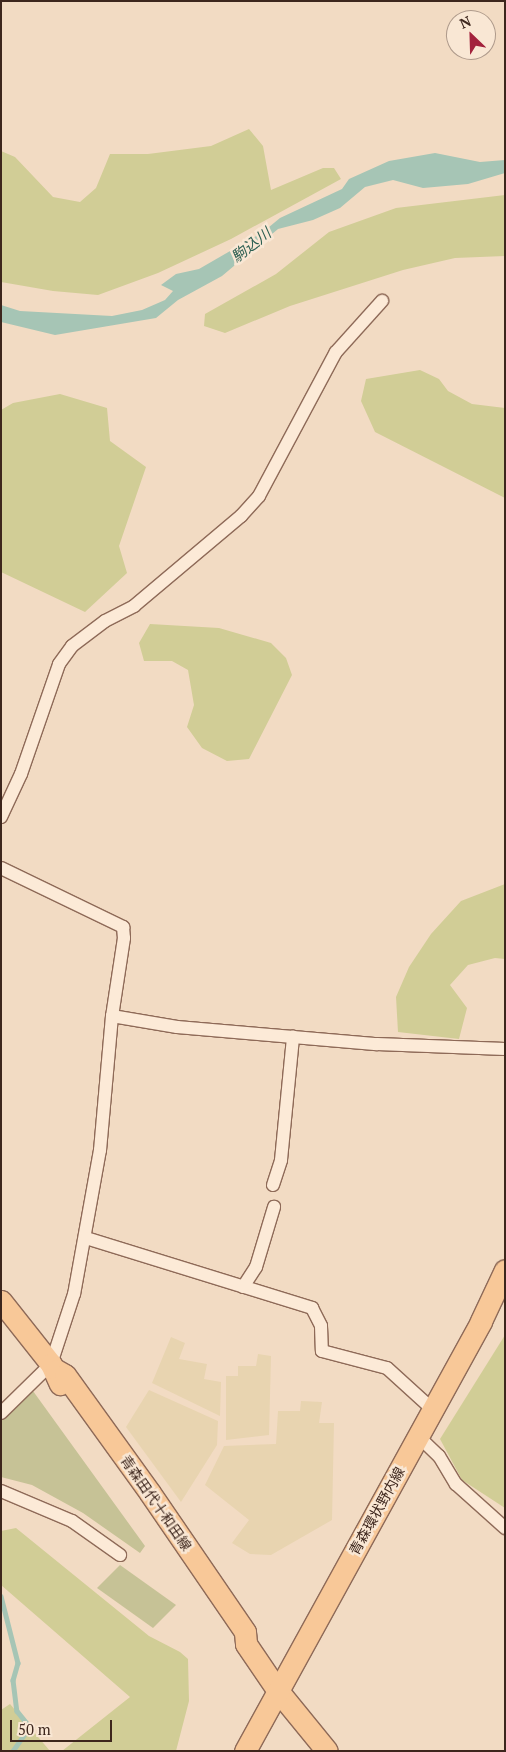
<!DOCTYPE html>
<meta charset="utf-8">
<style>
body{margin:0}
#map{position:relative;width:506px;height:1752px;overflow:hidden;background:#f2dbc3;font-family:"PT Serif","Noto Sans JP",serif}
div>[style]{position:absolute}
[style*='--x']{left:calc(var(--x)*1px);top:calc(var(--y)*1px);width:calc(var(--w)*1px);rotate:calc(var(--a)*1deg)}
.farmland>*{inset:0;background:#e8d4b0}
.green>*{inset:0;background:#d1cd96}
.cemetery>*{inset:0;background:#c6c296}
.water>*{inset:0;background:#a6c5b5}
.stream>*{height:4.5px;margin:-2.25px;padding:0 2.25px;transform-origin:2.25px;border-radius:2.25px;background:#a6c5b5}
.roads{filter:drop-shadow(1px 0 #8e6a58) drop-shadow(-1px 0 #8e6a58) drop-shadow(0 1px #8e6a58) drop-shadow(0 -1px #8e6a58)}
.street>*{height:12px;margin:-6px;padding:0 6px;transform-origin:6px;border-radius:6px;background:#fcead7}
.primary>*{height:21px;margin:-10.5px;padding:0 10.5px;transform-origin:10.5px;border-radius:10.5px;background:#f8c898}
span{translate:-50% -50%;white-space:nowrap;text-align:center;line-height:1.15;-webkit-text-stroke:5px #f9e7d4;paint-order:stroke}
.street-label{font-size:14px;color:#3d261d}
.water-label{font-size:15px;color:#2b5e51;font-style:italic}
.frame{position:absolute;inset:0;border:2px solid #3d261d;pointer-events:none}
.north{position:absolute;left:446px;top:10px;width:50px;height:50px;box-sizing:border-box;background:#f9e7d4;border:1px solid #ae9a8b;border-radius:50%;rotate:336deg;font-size:14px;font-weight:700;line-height:20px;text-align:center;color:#3d261d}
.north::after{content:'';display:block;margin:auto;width:18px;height:22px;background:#a3223c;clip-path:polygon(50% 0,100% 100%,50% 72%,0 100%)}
.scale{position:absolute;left:10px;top:1720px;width:102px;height:22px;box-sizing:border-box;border:2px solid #3d261d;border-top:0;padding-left:6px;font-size:15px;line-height:18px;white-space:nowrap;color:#3d261d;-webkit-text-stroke:4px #f9e7d4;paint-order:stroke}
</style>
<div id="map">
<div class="farmland">
<i style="clip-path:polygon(171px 1337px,185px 1343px,179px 1359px,207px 1364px,204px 1379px,221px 1382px,220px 1416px,152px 1383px)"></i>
<i style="clip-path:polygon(258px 1354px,271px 1356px,269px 1435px,226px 1440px,226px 1376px,238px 1376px,238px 1366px,256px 1366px)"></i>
<i style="clip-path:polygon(149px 1390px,218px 1421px,217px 1445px,181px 1502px,126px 1427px)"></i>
<i style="clip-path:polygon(301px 1401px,322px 1402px,319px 1423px,334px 1423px,332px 1520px,271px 1555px,250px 1554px,232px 1543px,249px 1520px,205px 1485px,224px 1446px,276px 1444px,278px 1411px,300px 1411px)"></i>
</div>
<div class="green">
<i style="clip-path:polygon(249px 129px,263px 146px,271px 190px,323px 168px,334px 168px,341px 179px,231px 239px,158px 273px,98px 295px,53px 291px,1px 282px,1px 151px,15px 157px,53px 197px,80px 202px,96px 188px,110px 154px,148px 154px,211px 146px)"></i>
<i style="clip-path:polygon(505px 195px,505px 256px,455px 258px,403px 270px,290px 306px,225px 333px,204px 326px,205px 314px,276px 274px,329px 232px,396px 208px)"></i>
<i style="clip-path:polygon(420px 370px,439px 379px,448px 391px,472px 404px,505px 408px,505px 498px,375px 432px,361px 401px,366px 379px)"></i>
<i style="clip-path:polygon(60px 394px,107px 408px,110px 441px,146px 467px,119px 546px,127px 573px,85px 612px,1px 572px,1px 410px,13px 403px)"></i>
<i style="clip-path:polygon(150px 624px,219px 628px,271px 643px,286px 658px,292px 675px,249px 759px,227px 761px,202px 748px,187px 727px,194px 705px,188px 670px,172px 661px,144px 661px,139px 643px)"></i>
<i style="clip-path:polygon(505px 884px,505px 959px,495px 958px,468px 965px,450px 985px,467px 1008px,459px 1039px,398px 1032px,396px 997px,409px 967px,431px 934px,461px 901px)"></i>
<i style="clip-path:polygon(505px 1335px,505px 1508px,462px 1480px,440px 1439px)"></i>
<i style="clip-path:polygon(16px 1528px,149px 1636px,180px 1652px,188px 1659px,189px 1701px,176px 1751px,62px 1751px,130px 1697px,1px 1585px,1px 1531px)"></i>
<i style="clip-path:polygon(10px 1704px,50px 1751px,1px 1751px,1px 1710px)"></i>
</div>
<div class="cemetery">
<i style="clip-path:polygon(33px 1391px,145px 1546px,140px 1553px,83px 1513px,32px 1485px,1px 1477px,1px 1421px)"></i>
<i style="clip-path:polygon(120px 1565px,176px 1605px,153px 1628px,97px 1588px)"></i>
</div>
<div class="water">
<i style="clip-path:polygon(435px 153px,480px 162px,505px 160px,505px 173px,468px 184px,423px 188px,393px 180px,365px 187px,340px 208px,313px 220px,278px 229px,222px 276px,178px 300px,156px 318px,55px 335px,1px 322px,1px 305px,20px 311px,112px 316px,142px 310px,165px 300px,173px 291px,161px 285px,176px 274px,199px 269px,263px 232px,280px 218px,342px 189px,349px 179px,389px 161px)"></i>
</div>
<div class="stream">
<i style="--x:1;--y:1596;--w:69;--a:75.8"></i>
<i style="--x:18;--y:1663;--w:18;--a:106"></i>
<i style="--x:13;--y:1680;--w:31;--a:83"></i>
<i style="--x:17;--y:1711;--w:21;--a:51"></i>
<i style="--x:30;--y:1727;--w:29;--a:125"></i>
</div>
<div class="roads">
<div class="street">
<i style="--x:1;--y:817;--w:47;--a:-65.1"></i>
<i style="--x:21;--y:774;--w:116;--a:-70.9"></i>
<i style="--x:59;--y:664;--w:22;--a:-54"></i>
<i style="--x:72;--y:646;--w:41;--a:-37.1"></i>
<i style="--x:105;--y:621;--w:33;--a:-27"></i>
<i style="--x:134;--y:606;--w:140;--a:-40.1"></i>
<i style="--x:241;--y:516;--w:27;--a:-48"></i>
<i style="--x:259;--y:496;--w:163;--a:-61.9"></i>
<i style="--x:336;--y:352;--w:69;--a:-48"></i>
<i style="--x:1;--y:868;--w:136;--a:25.8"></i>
<i style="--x:123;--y:927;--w:11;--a:85"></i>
<i style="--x:124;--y:938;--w:79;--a:98.7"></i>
<i style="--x:112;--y:1016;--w:135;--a:95.1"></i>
<i style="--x:100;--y:1150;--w:146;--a:100.2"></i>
<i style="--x:74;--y:1294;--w:74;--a:108.2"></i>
<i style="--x:51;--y:1364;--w:70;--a:135.6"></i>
<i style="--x:112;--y:1016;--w:66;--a:9.6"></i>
<i style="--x:177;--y:1027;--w:201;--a:4.9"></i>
<i style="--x:377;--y:1044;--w:128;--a:2.2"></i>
<i style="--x:273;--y:1185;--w:26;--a:-72"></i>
<i style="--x:281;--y:1160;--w:124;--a:-84.4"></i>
<i style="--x:86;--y:1238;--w:237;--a:17.2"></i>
<i style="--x:312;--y:1308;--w:20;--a:63"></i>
<i style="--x:321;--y:1326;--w:25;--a:88"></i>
<i style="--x:322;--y:1351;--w:67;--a:14.7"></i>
<i style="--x:387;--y:1368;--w:61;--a:42.3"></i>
<i style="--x:243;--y:1287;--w:24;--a:-57"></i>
<i style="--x:256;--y:1267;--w:63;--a:-73.3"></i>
<i style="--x:418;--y:1436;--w:29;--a:44"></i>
<i style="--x:439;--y:1456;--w:33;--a:59"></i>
<i style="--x:456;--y:1484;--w:66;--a:41.9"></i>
<i style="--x:1;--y:1491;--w:77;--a:22.9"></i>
<i style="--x:72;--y:1521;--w:59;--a:35.3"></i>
</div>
<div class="primary">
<i style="--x:1;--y:1301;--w:80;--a:51.6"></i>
<i style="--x:51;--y:1364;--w:22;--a:66"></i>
<i style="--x:56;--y:1370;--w:10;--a:29"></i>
<i style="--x:65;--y:1375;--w:145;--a:54.2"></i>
<i style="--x:150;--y:1493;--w:168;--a:55.6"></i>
<i style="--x:245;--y:1632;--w:12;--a:85"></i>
<i style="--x:246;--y:1644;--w:57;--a:55.8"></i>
<i style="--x:278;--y:1691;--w:77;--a:50.8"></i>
<i style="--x:245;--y:1751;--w:491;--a:-61.2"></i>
<i style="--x:481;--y:1321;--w:56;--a:-64.8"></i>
</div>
</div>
<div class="street-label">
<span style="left:156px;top:1503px;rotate:55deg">青森田代十和田線</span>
<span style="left:377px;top:1511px;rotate:-61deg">青森環状野内線</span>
</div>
<div class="water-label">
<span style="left:251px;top:245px;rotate:-38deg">駒込川</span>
</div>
<div class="frame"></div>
<div class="north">N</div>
<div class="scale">50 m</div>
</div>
